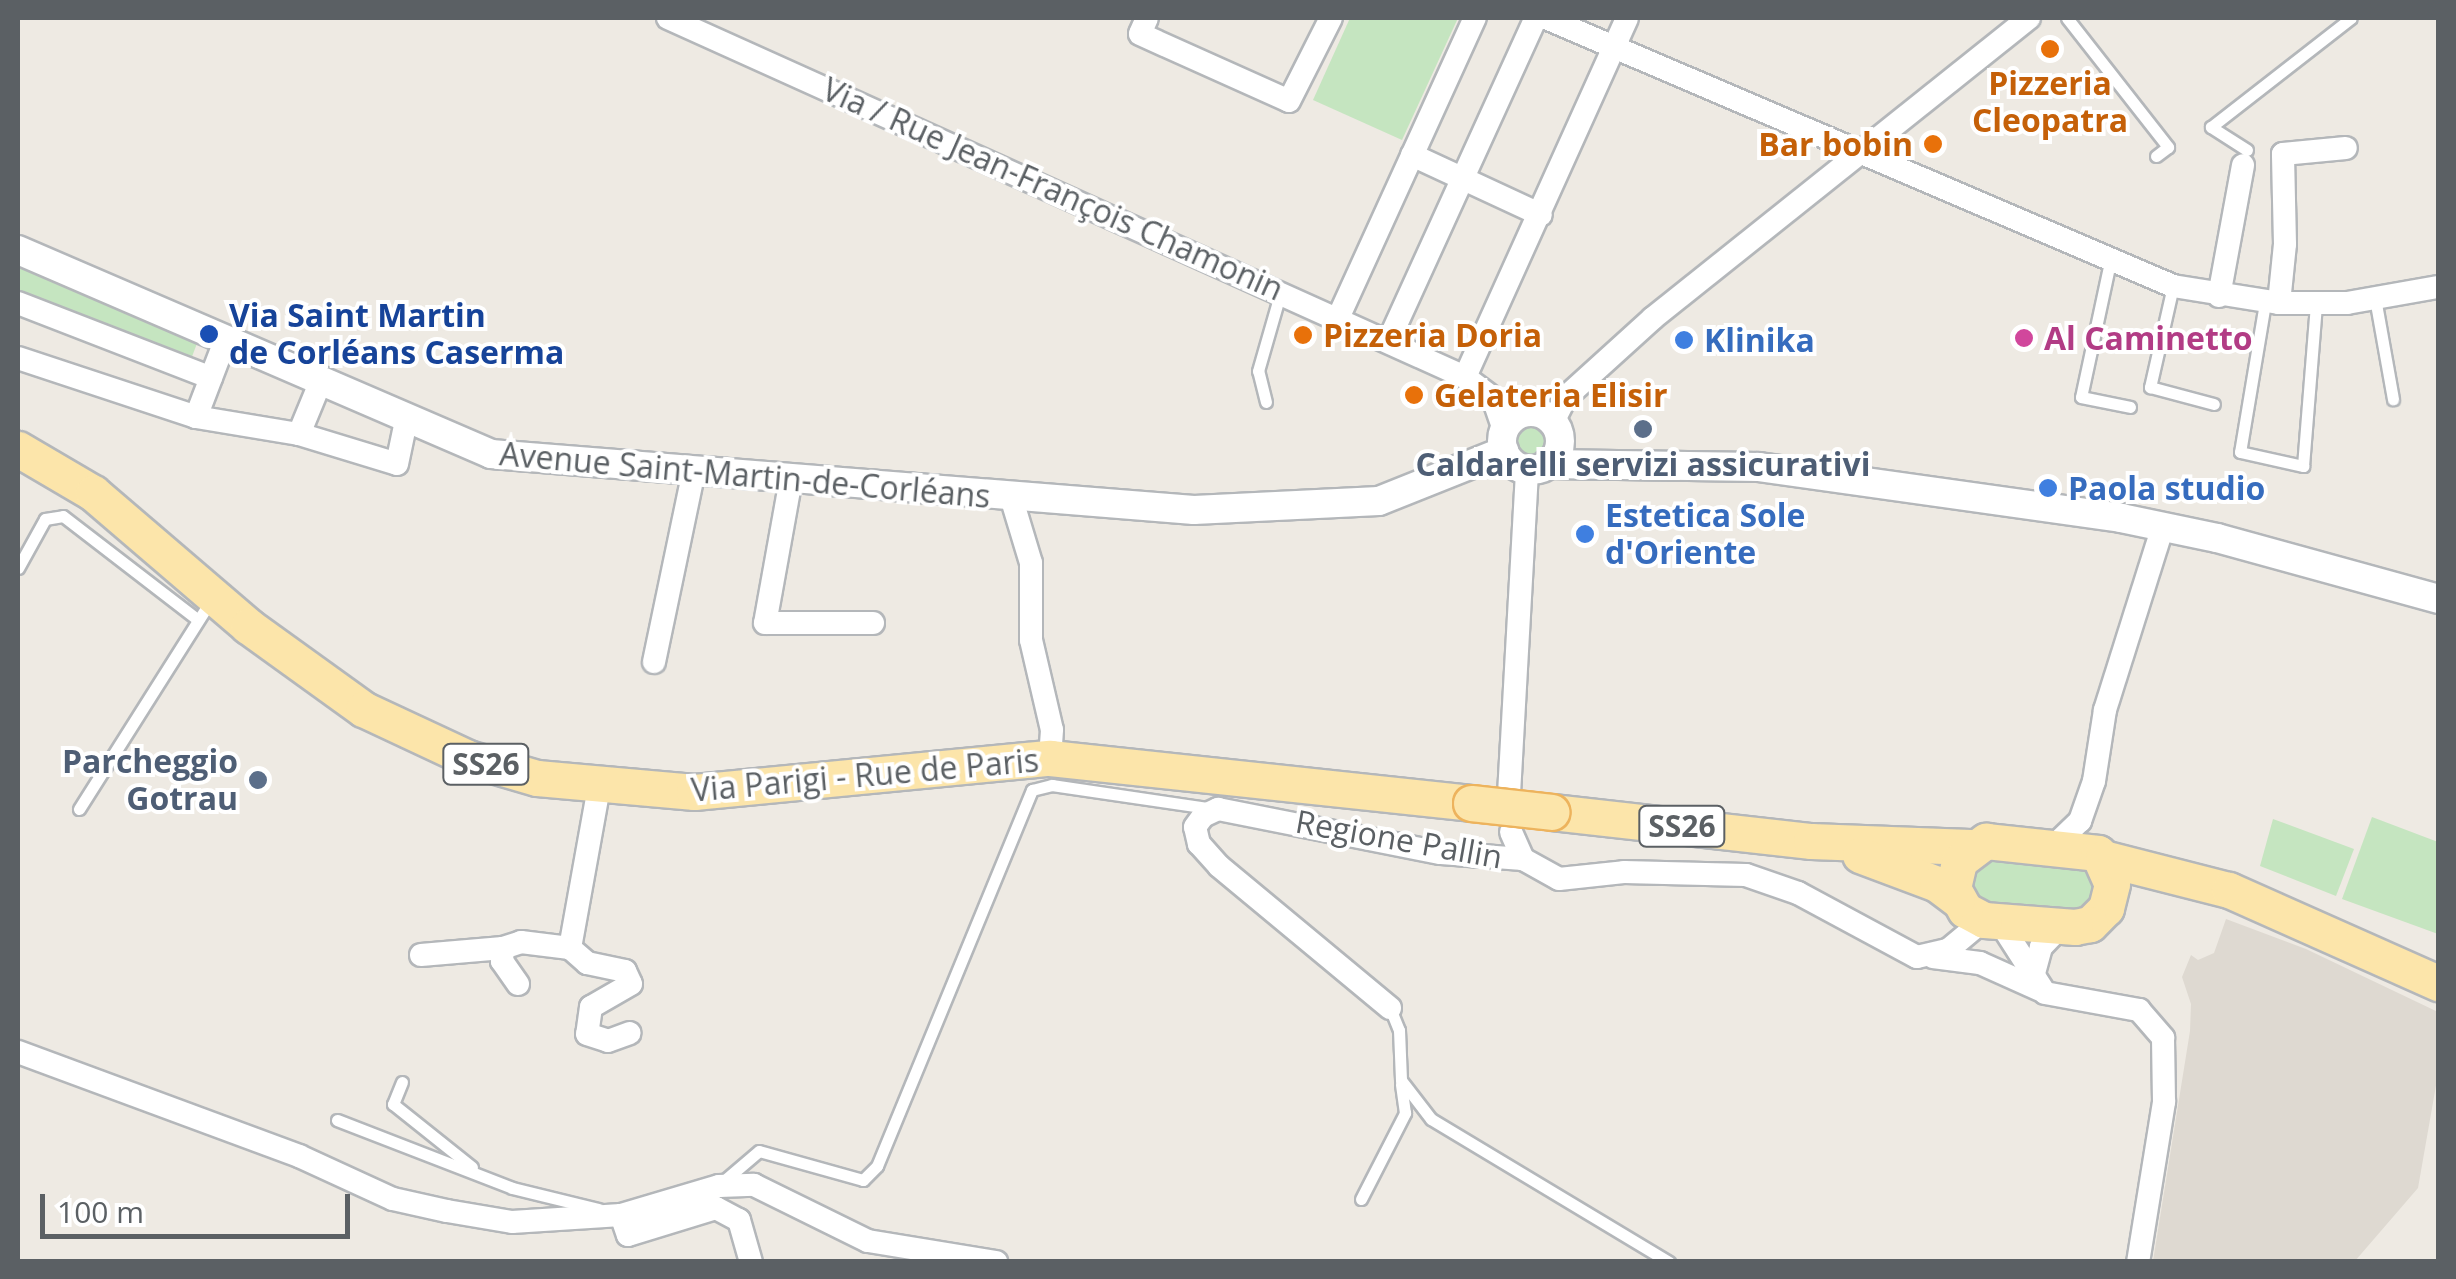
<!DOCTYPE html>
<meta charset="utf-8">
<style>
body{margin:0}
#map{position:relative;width:2456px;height:1279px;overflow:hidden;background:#eeeae3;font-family:"Open Sans",sans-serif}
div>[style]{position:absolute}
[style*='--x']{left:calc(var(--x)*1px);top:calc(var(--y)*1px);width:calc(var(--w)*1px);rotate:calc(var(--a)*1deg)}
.education>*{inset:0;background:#ded9d1}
.green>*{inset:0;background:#c5e5c0}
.round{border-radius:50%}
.roads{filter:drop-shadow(2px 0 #b4b7ba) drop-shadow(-2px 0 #b4b7ba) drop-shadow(0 2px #b4b7ba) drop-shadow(0 -2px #b4b7ba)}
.service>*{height:11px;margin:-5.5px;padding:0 5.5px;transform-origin:5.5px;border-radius:5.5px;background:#fff}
.minor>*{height:22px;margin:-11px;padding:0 11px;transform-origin:11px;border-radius:11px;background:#fff}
.tertiary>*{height:28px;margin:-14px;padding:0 14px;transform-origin:14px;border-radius:14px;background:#fff}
.tertiary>.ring{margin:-14px;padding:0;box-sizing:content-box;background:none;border:28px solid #fff;border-radius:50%}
.primary>*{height:35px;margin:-17.5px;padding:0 17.5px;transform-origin:17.5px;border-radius:17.5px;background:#fce5aa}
.bridges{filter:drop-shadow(2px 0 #edb35d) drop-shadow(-2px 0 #edb35d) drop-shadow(0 2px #edb35d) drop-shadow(0 -2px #edb35d)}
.primary-bridge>*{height:35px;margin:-17.5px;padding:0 17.5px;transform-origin:17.5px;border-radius:17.5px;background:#fce5aa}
.dots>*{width:28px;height:28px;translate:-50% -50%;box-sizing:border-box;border:5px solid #fff;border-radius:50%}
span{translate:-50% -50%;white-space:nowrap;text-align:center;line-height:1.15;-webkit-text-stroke:8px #fff;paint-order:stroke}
.shield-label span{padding:2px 8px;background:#fff;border:2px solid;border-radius:8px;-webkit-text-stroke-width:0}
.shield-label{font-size:30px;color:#5b6064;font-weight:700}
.food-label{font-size:32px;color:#c56008;font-weight:700}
.right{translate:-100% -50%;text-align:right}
.left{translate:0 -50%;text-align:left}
.street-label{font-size:32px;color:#5b6064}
.transit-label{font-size:32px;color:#164399;font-weight:700}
.hotel-label{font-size:32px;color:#b23c85;font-weight:700}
.shop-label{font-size:32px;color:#366cbe;font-weight:700}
.service-label{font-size:32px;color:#4e5e75;font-weight:700}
.frame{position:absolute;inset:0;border:20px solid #5b6064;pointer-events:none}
.scale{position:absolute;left:40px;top:1194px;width:310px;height:45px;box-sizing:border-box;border:5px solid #5b6064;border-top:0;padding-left:12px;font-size:30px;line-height:35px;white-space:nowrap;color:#5b6064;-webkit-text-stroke:8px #fff;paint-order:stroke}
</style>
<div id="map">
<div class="education">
<i style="clip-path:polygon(2226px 919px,2306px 949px,2438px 1012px,2438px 1074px,2418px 1188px,2355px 1261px,2153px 1261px,2190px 1031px,2191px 1004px,2182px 977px,2191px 955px,2198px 960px,2214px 953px)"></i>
</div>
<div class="green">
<i style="clip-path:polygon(1350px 18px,1458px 18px,1402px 140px,1313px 100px)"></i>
<i style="clip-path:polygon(18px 264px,199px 338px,190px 362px,18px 297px)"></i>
<i class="round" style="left:1511px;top:421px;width:38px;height:38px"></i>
<i style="clip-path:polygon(2372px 817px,2438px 842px,2438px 934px,2342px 899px)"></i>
<i style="clip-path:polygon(2273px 819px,2354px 849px,2336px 896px,2260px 866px)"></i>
<i style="clip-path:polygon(1987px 853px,2086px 864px,2093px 894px,2077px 911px,1982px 905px,1970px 883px)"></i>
</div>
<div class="roads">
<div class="service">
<i style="--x:2067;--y:18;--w:164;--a:51.9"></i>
<i style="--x:2168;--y:147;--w:15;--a:143"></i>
<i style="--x:2247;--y:150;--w:43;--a:-147.4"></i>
<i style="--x:2211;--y:127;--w:177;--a:-37.9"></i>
<i style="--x:2110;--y:262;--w:138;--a:102.1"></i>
<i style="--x:2081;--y:397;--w:50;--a:11.5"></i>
<i style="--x:2173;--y:286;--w:104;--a:102.8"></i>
<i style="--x:2150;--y:387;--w:66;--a:14.9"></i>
<i style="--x:2375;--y:298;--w:103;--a:79.9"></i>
<i style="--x:2265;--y:303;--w:151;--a:99.5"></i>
<i style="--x:2240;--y:452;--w:65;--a:12.5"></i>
<i style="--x:2303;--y:466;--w:164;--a:-85.4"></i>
<i style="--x:1266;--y:402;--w:32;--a:-104"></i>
<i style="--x:1258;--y:371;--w:83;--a:-74"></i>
<i style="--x:18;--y:568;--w:56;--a:-61.1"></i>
<i style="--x:45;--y:519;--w:18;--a:-9"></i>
<i style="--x:63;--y:516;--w:170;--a:37.6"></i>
<i style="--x:79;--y:809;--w:247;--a:-57.7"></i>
<i style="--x:1390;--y:1008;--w:24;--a:68"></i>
<i style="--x:1399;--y:1030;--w:50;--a:87.7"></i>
<i style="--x:1401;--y:1080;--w:49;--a:52.4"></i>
<i style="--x:1431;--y:1119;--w:278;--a:31"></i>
<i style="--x:402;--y:1082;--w:24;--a:112"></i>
<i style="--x:393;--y:1104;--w:101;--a:38.6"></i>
<i style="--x:337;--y:1120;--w:188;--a:21.2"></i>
<i style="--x:512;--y:1188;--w:89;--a:13.7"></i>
<i style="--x:719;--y:1185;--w:52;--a:-40.4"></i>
<i style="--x:759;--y:1151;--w:108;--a:15.6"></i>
<i style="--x:863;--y:1180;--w:20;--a:-45"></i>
<i style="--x:877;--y:1166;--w:407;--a:-67.6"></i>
<i style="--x:1032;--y:790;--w:21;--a:-14"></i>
<i style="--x:1052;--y:785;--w:158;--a:8.4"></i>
<i style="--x:1361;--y:1199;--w:97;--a:-62.9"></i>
<i style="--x:1405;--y:1113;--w:29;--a:-98"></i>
</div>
<div class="minor">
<i style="--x:668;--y:18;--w:874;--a:24.25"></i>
<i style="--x:1465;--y:377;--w:35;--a:37"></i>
<i style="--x:1493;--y:398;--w:34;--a:71"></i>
<i style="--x:1147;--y:18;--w:17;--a:114"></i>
<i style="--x:1140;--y:34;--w:163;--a:24.2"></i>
<i style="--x:1289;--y:101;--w:93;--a:-63.2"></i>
<i style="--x:1546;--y:18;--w:682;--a:23.14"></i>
<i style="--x:2173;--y:286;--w:107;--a:9.1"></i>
<i style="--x:2279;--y:303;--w:68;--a:0"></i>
<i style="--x:2347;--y:303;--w:92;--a:-10"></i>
<i style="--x:1412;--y:155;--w:142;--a:24.9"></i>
<i style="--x:2219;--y:296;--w:133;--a:-79.6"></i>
<i style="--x:18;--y:303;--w:207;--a:21.2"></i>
<i style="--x:2279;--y:303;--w:59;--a:-84.2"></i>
<i style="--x:2285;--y:244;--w:90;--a:-91.3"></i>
<i style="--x:2283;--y:154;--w:63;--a:-5.4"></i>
<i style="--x:1339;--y:316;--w:328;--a:-65.5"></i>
<i style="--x:1389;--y:340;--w:354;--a:-65.5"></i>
<i style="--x:18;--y:358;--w:188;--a:18.3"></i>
<i style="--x:196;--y:417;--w:81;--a:-69.1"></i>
<i style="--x:1465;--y:377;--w:394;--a:-65.7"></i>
<i style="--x:196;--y:417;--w:104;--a:9.4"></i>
<i style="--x:299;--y:434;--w:102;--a:17"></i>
<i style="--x:397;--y:464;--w:44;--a:-78.2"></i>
<i style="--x:1553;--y:422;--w:28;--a:-63"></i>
<i style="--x:1566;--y:397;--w:118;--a:-42.2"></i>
<i style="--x:1653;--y:318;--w:481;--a:-38.6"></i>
<i style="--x:299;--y:434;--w:55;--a:-67.6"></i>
<i style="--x:791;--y:479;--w:146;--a:100.2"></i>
<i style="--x:765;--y:623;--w:108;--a:0"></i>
<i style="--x:1012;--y:500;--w:66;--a:73.2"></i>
<i style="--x:1031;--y:563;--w:77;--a:90"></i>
<i style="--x:1031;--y:640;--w:92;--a:76.9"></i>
<i style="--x:1052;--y:730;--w:28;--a:94"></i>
<i style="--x:654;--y:662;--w:196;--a:-78.2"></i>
<i style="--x:599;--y:787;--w:164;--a:100.2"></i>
<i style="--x:570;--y:948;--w:23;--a:41"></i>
<i style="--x:587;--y:963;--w:39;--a:12"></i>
<i style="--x:625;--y:971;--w:14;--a:65"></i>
<i style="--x:631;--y:984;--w:46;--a:150.1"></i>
<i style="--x:591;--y:1007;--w:27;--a:98"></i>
<i style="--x:587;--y:1034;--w:22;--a:18"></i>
<i style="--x:608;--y:1041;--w:23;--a:-20"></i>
<i style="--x:1509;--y:794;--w:325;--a:-86.8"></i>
<i style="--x:1511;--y:832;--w:30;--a:66"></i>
<i style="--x:2055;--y:845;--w:35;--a:-44"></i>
<i style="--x:2080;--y:821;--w:42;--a:-70.7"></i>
<i style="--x:2094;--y:781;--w:72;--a:-81.2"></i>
<i style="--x:2105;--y:710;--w:193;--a:-72.5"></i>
<i style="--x:1999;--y:921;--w:85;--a:57.4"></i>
<i style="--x:2045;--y:993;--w:96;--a:10.3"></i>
<i style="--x:2139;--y:1010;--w:37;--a:49"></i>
<i style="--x:2163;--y:1038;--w:64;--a:89.1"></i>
<i style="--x:2164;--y:1102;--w:162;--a:99.2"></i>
<i style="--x:421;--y:955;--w:82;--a:-4.9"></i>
<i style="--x:1933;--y:957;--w:47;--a:7.3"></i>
<i style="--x:1980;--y:963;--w:66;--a:24.2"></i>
<i style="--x:2033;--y:977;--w:31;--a:-75"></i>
<i style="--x:2041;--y:947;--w:29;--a:-46"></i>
<i style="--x:518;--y:984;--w:28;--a:-125"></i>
<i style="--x:502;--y:961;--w:13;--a:-86"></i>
<i style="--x:503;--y:948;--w:19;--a:-18"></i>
<i style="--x:521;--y:942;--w:49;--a:7"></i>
<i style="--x:1390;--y:1008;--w:222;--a:-140.3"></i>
<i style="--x:1219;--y:866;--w:30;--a:-132"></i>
<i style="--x:1199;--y:844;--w:17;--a:-103"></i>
<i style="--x:1195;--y:827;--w:14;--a:-54"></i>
<i style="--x:1203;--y:816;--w:17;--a:-25"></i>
<i style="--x:1218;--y:809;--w:227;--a:11.2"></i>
<i style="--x:1441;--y:853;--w:82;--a:4.2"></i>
<i style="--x:1523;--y:859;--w:41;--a:29.1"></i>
<i style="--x:1559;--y:879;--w:65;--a:-6.1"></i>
<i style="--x:1624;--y:872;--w:122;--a:1.4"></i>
<i style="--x:1746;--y:875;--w:55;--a:19.1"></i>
<i style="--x:1798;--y:893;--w:135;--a:28.3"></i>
<i style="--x:1917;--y:957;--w:32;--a:-13"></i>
<i style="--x:1948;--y:950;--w:47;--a:-39.8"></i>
<i style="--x:18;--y:1052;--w:300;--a:20.3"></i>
<i style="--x:299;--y:1156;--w:103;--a:24.6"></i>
<i style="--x:393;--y:1199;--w:55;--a:12.5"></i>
<i style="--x:447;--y:1211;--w:66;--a:9.6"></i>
<i style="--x:512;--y:1222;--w:109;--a:-3.7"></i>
<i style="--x:621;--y:1215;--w:102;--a:-16.5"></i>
<i style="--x:719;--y:1186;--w:35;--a:-2"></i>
<i style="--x:754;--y:1185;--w:127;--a:26.2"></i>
<i style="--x:868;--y:1241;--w:130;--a:9.3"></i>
<i style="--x:621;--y:1215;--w:21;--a:71"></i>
<i style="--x:628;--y:1235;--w:92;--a:-17.1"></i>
<i style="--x:716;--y:1208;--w:26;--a:28"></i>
<i style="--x:739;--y:1220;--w:44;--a:74.1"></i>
</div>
<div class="tertiary">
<i style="--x:18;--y:250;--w:515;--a:23.33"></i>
<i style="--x:491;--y:454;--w:705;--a:4.55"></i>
<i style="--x:1194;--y:510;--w:185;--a:-2.8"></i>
<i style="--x:1379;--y:501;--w:135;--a:-21.8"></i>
<i class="ring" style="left:1502px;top:412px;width:30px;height:30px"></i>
<i style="--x:1547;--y:464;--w:212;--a:0.8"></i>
<i style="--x:1759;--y:467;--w:366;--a:8"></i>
<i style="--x:2121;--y:518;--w:98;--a:11.8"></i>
<i style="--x:2217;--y:538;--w:229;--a:15.4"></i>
</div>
<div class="primary">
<i style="--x:18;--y:449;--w:87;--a:30.4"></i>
<i style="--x:93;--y:493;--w:204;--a:40.6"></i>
<i style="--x:248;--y:626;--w:142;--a:35.8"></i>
<i style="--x:363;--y:709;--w:116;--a:25"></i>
<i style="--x:468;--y:758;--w:72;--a:16.2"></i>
<i style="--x:537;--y:778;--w:158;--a:5.1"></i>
<i style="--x:694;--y:792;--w:358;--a:-5.5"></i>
<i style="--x:1050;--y:758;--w:423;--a:6.1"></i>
<i style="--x:1552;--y:812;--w:261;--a:6.4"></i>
<i style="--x:1811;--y:841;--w:159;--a:2.2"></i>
<i style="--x:1986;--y:841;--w:113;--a:6.1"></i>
<i style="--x:2098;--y:853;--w:34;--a:66"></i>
<i style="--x:2112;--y:884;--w:25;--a:104"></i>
<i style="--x:2106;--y:908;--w:23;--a:135"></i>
<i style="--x:2090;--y:924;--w:15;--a:169"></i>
<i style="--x:2075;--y:927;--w:91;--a:-175.6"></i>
<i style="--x:1984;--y:920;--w:21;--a:-152"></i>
<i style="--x:1965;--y:910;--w:25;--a:-119"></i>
<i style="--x:1953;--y:888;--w:28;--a:-77"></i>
<i style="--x:1959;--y:861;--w:34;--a:-37"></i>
<i style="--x:1860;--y:855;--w:82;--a:20.6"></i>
<i style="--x:1937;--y:884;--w:25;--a:37"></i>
<i style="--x:2103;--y:858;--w:130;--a:14.3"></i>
<i style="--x:2229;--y:890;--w:229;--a:24"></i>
</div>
</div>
<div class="bridges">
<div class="primary-bridge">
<i style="--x:1471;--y:803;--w:81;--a:6.3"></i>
</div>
</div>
<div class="dots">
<i style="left:2050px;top:49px;background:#e8710a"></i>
<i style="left:1933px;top:144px;background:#e8710a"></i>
<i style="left:209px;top:334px;background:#1a4fb4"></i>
<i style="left:1303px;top:335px;background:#e8710a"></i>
<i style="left:2024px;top:338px;background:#d1479c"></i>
<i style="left:1684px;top:340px;background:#3f7fe0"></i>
<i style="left:1414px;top:395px;background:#e8710a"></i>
<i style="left:1643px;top:429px;background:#5c6f8a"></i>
<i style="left:2048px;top:488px;background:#3f7fe0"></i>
<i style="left:1585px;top:534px;background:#3f7fe0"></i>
<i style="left:258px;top:780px;background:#5c6f8a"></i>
</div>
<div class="shield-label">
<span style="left:486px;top:764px">SS26</span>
<span style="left:1682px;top:826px">SS26</span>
</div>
<div class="food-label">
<span style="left:2050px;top:102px">Pizzeria<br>Cleopatra</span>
<span class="right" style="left:1913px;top:144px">Bar bobin</span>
<span class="left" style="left:1323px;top:335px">Pizzeria Doria</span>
<span class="left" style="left:1434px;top:395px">Gelateria Elisir</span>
</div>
<div class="street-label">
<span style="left:1053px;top:189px;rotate:24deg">Via / Rue Jean-François Chamonin</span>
<span style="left:745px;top:475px;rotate:5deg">Avenue Saint-Martin-de-Corléans</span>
<span style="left:865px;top:775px;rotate:-5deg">Via Parigi - Rue de Paris</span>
<span style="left:1399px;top:839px;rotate:10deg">Regione Pallin</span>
</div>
<div class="transit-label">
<span class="left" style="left:229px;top:334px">Via Saint Martin<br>de Corléans Caserma</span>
</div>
<div class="hotel-label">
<span class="left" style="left:2044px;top:338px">Al Caminetto</span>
</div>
<div class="shop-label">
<span class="left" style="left:1704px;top:340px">Klinika</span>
<span class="left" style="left:2068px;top:488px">Paola studio</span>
<span class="left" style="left:1605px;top:534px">Estetica Sole<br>d'Oriente</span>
</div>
<div class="service-label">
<span style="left:1643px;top:464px">Caldarelli servizi assicurativi</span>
<span class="right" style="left:238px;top:780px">Parcheggio<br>Gotrau</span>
</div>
<div class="frame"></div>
<div class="scale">100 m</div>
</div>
